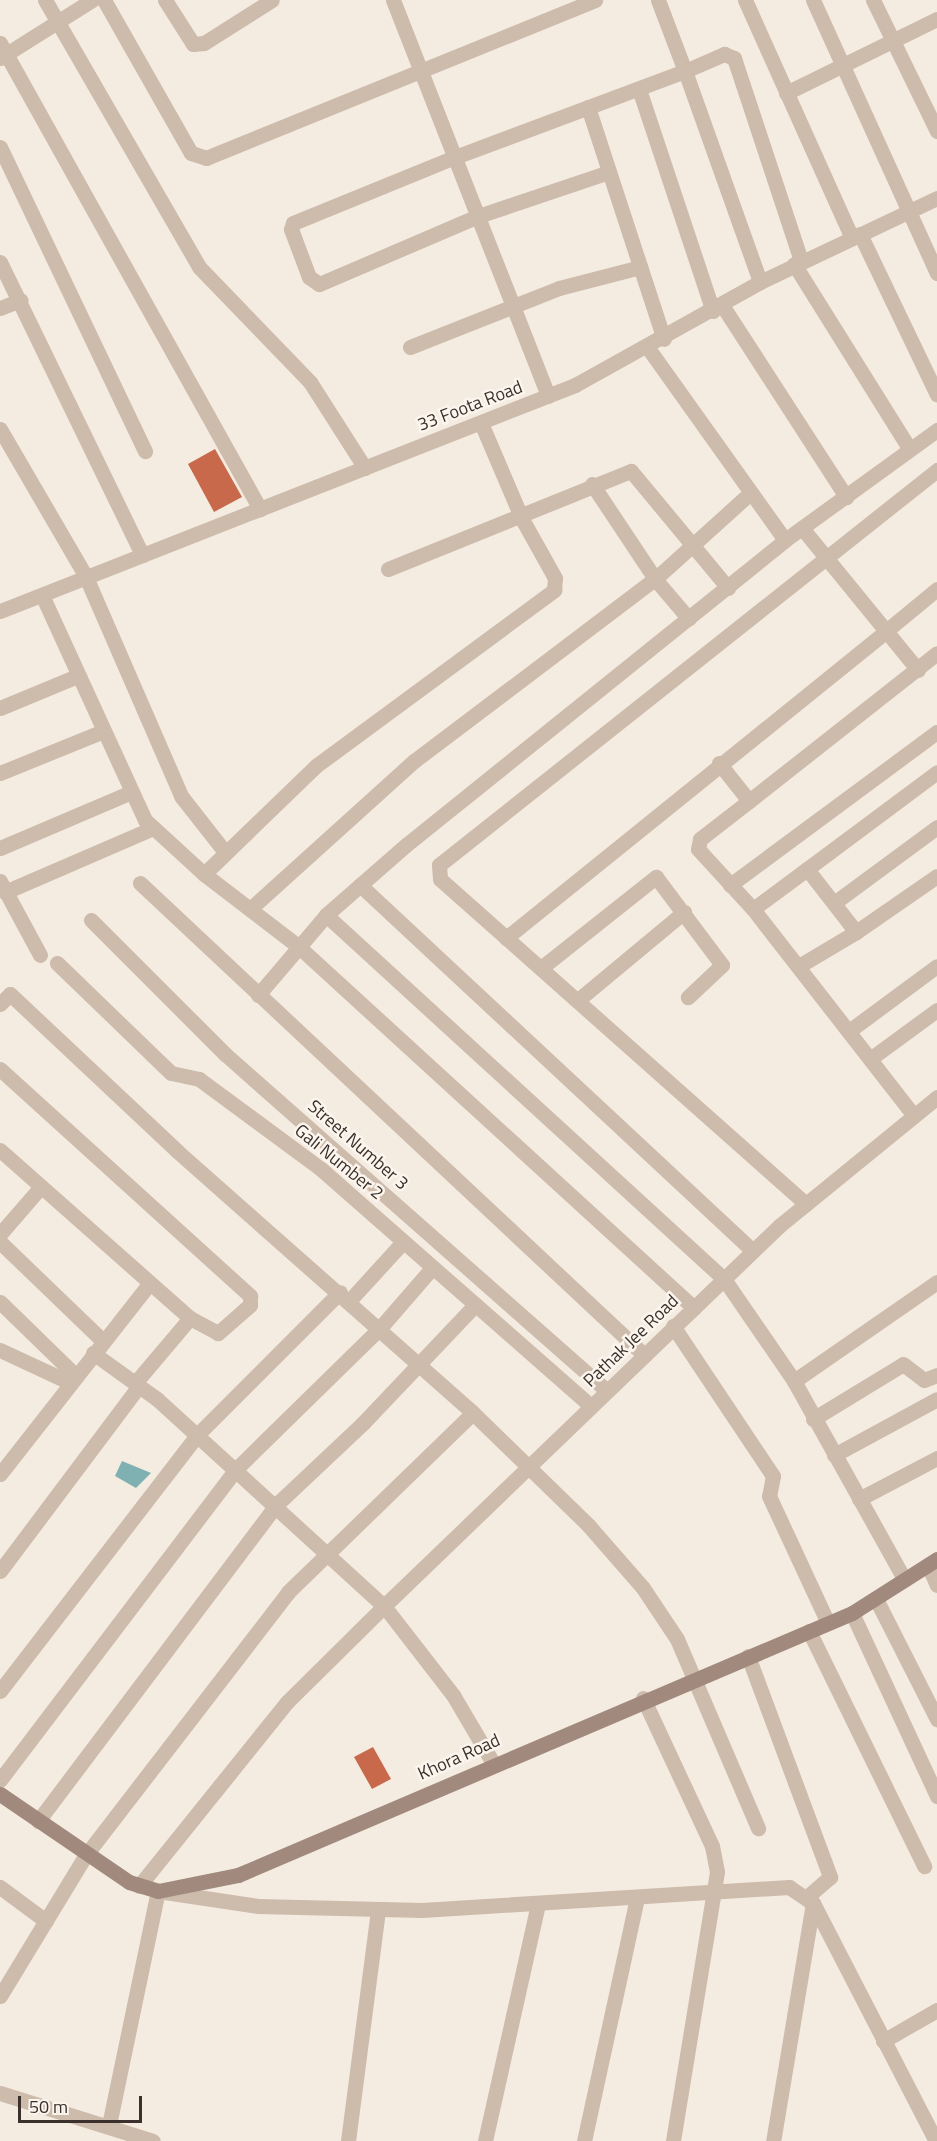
<!DOCTYPE html>
<style>
body{margin:0}
#map{position:relative;width:937px;height:2141px;overflow:hidden;background:#f4ebe1;font-family:"Titillium Web",sans-serif}
div>[style]{position:absolute}
[style*='--x']{left:calc(var(--x)*1px);top:calc(var(--y)*1px);width:calc(var(--w)*1px);rotate:calc(var(--a)*1deg)}
.water>*{inset:0;background:#7fb0b2}
.building>*{inset:0;background:#c8694b}
.street>*{height:15px;margin:-7.5px;padding:0 7.5px;transform-origin:7.5px;border-radius:7.5px;background:#cdbbac}
.secondary>*{height:15px;margin:-7.5px;padding:0 7.5px;transform-origin:7.5px;border-radius:7.5px;background:#a18a7d}
span{translate:-50% -50%;white-space:nowrap;text-align:center;line-height:1.15;-webkit-text-stroke:5px #fbf5ee;paint-order:stroke}
.street-label{font-size:18px;color:#3b302b}
.scale{position:absolute;left:18px;top:2096px;width:124px;height:27px;box-sizing:border-box;border:3px solid #3b302b;border-top:0;padding-left:8px;font-size:18px;line-height:21px;white-space:nowrap;color:#3b302b;-webkit-text-stroke:4px #fbf5ee;paint-order:stroke}
</style>
<div id="map">
<div class="water">
<i style="clip-path:polygon(122px 1461px,151px 1473px,136px 1488px,115px 1476px)"></i>
</div>
<div class="building">
<i style="clip-path:polygon(215px 449px,242px 497px,214px 512px,188px 464px)"></i>
<i style="clip-path:polygon(373px 1747px,391px 1779px,372px 1789px,354px 1757px)"></i>
</div>
<div class="street">
<i style="--x:45;--y:0;--w:308;--a:60"></i>
<i style="--x:199;--y:267;--w:160;--a:46"></i>
<i style="--x:310;--y:382;--w:102;--a:57.4"></i>
<i style="--x:104;--y:0;--w:176;--a:60.4"></i>
<i style="--x:191;--y:153;--w:16;--a:18"></i>
<i style="--x:206;--y:158;--w:420;--a:-22.1"></i>
<i style="--x:165;--y:0;--w:52;--a:57.5"></i>
<i style="--x:193;--y:44;--w:11;--a:-5"></i>
<i style="--x:204;--y:43;--w:80;--a:-32.3"></i>
<i style="--x:393;--y:0;--w:425;--a:68.6"></i>
<i style="--x:658;--y:0;--w:76;--a:69.2"></i>
<i style="--x:685;--y:71;--w:43;--a:-23.6"></i>
<i style="--x:724;--y:54;--w:11;--a:22"></i>
<i style="--x:734;--y:58;--w:214;--a:71.7"></i>
<i style="--x:745;--y:0;--w:261;--a:65.8"></i>
<i style="--x:813;--y:0;--w:300;--a:65.6"></i>
<i style="--x:873;--y:0;--w:146;--a:64"></i>
<i style="--x:0;--y:43;--w:534;--a:60.84"></i>
<i style="--x:0;--y:58;--w:109;--a:-32.2"></i>
<i style="--x:639;--y:89;--w:234;--a:71.6"></i>
<i style="--x:786;--y:93;--w:168;--a:-26.1"></i>
<i style="--x:588;--y:107;--w:244;--a:71.9"></i>
<i style="--x:0;--y:147;--w:337;--a:64.5"></i>
<i style="--x:609;--y:172;--w:138;--a:161.4"></i>
<i style="--x:478;--y:216;--w:173;--a:156.8"></i>
<i style="--x:319;--y:284;--w:12;--a:-145"></i>
<i style="--x:309;--y:277;--w:51;--a:-110.6"></i>
<i style="--x:291;--y:229;--w:6;--a:-72"></i>
<i style="--x:293;--y:223;--w:175;--a:-22.2"></i>
<i style="--x:455;--y:157;--w:246;--a:-20.5"></i>
<i style="--x:685;--y:71;--w:224;--a:70.4"></i>
<i style="--x:860;--y:234;--w:178;--a:64.4"></i>
<i style="--x:0;--y:262;--w:326;--a:64.1"></i>
<i style="--x:794;--y:264;--w:217;--a:58"></i>
<i style="--x:722;--y:305;--w:229;--a:57.1"></i>
<i style="--x:0;--y:308;--w:22;--a:-21"></i>
<i style="--x:410;--y:347;--w:160;--a:-21.6"></i>
<i style="--x:559;--y:288;--w:84;--a:-14.5"></i>
<i style="--x:648;--y:348;--w:236;--a:54.5"></i>
<i style="--x:0;--y:429;--w:171;--a:59.8"></i>
<i style="--x:86;--y:577;--w:239;--a:66.5"></i>
<i style="--x:181;--y:796;--w:71;--a:51.8"></i>
<i style="--x:592;--y:484;--w:114;--a:56.4"></i>
<i style="--x:655;--y:579;--w:52;--a:49.6"></i>
<i style="--x:388;--y:569;--w:262;--a:-22"></i>
<i style="--x:631;--y:471;--w:152;--a:50.3"></i>
<i style="--x:42;--y:595;--w:247;--a:65.4"></i>
<i style="--x:145;--y:820;--w:80;--a:42.5"></i>
<i style="--x:204;--y:874;--w:120;--a:37.5"></i>
<i style="--x:299;--y:947;--w:535;--a:42.42"></i>
<i style="--x:0;--y:611;--w:618;--a:-21.46"></i>
<i style="--x:575;--y:385;--w:212;--a:-29.1"></i>
<i style="--x:760;--y:282;--w:196;--a:-25.4"></i>
<i style="--x:918;--y:670;--w:50;--a:-129.4"></i>
<i style="--x:886;--y:631;--w:66;--a:-39.5"></i>
<i style="--x:0;--y:708;--w:81;--a:-22.5"></i>
<i style="--x:719;--y:763;--w:48;--a:51.7"></i>
<i style="--x:749;--y:801;--w:62;--a:142.2"></i>
<i style="--x:700;--y:839;--w:10;--a:101"></i>
<i style="--x:698;--y:849;--w:81;--a:47.5"></i>
<i style="--x:753;--y:909;--w:262;--a:52.1"></i>
<i style="--x:0;--y:773;--w:109;--a:-22.1"></i>
<i style="--x:749;--y:801;--w:239;--a:-38.2"></i>
<i style="--x:0;--y:848;--w:140;--a:-23.1"></i>
<i style="--x:807;--y:869;--w:162;--a:-36.7"></i>
<i style="--x:204;--y:874;--w:157;--a:-44"></i>
<i style="--x:317;--y:765;--w:295;--a:-36.4"></i>
<i style="--x:554;--y:590;--w:12;--a:-85"></i>
<i style="--x:555;--y:578;--w:68;--a:-119.2"></i>
<i style="--x:522;--y:519;--w:104;--a:-113.1"></i>
<i style="--x:0;--y:881;--w:84;--a:61.6"></i>
<i style="--x:140;--y:883;--w:691;--a:43.12"></i>
<i style="--x:360;--y:885;--w:537;--a:42.96"></i>
<i style="--x:730;--y:885;--w:257;--a:-36.5"></i>
<i style="--x:5;--y:892;--w:161;--a:-23.4"></i>
<i style="--x:834;--y:903;--w:128;--a:-36.4"></i>
<i style="--x:250;--y:909;--w:221;--a:-42.1"></i>
<i style="--x:414;--y:761;--w:302;--a:-37.1"></i>
<i style="--x:655;--y:579;--w:127;--a:-42.1"></i>
<i style="--x:753;--y:909;--w:67;--a:-36.5"></i>
<i style="--x:807;--y:869;--w:80;--a:52.1"></i>
<i style="--x:856;--y:932;--w:66;--a:149.2"></i>
<i style="--x:326;--y:915;--w:539;--a:42.45"></i>
<i style="--x:724;--y:1279;--w:124;--a:55.5"></i>
<i style="--x:794;--y:1381;--w:227;--a:60.9"></i>
<i style="--x:91;--y:920;--w:190;--a:45"></i>
<i style="--x:225;--y:1054;--w:509;--a:41.42"></i>
<i style="--x:856;--y:932;--w:98;--a:-34.7"></i>
<i style="--x:506;--y:938;--w:489;--a:-38.9"></i>
<i style="--x:886;--y:631;--w:133;--a:-129.2"></i>
<i style="--x:57;--y:963;--w:158;--a:44"></i>
<i style="--x:171;--y:1073;--w:29;--a:12"></i>
<i style="--x:199;--y:1079;--w:152;--a:36.4"></i>
<i style="--x:321;--y:1169;--w:359;--a:41.3"></i>
<i style="--x:541;--y:968;--w:147;--a:-38.4"></i>
<i style="--x:656;--y:877;--w:110;--a:53.1"></i>
<i style="--x:722;--y:965;--w:47;--a:136.7"></i>
<i style="--x:258;--y:995;--w:105;--a:-49.6"></i>
<i style="--x:326;--y:915;--w:106;--a:-41.2"></i>
<i style="--x:406;--y:845;--w:486;--a:-38.8"></i>
<i style="--x:785;--y:540;--w:188;--a:-35.9"></i>
<i style="--x:578;--y:1000;--w:138;--a:-39.7"></i>
<i style="--x:0;--y:1004;--w:14;--a:-45"></i>
<i style="--x:10;--y:994;--w:229;--a:43.2"></i>
<i style="--x:177;--y:1151;--w:395;--a:41.5"></i>
<i style="--x:473;--y:1413;--w:162;--a:44.2"></i>
<i style="--x:589;--y:1526;--w:82;--a:48.9"></i>
<i style="--x:643;--y:1588;--w:61;--a:56.3"></i>
<i style="--x:677;--y:1639;--w:206;--a:66.8"></i>
<i style="--x:849;--y:1031;--w:109;--a:-36.5"></i>
<i style="--x:870;--y:1059;--w:83;--a:-36.2"></i>
<i style="--x:0;--y:1069;--w:338;--a:42.2"></i>
<i style="--x:250;--y:1296;--w:9;--a:90"></i>
<i style="--x:250;--y:1305;--w:43;--a:138.8"></i>
<i style="--x:218;--y:1333;--w:32;--a:-152"></i>
<i style="--x:0;--y:1150;--w:254;--a:41.5"></i>
<i style="--x:190;--y:1318;--w:85;--a:130.2"></i>
<i style="--x:806;--y:1204;--w:489;--a:-138.4"></i>
<i style="--x:440;--y:879;--w:14;--a:-94"></i>
<i style="--x:439;--y:865;--w:636;--a:-38.42"></i>
<i style="--x:0;--y:1234;--w:60;--a:-49.1"></i>
<i style="--x:0;--y:1242;--w:141;--a:43.9"></i>
<i style="--x:350;--y:1300;--w:79;--a:-47.6"></i>
<i style="--x:0;--y:1302;--w:106;--a:44.2"></i>
<i style="--x:673;--y:1326;--w:180;--a:56.3"></i>
<i style="--x:773;--y:1476;--w:20;--a:101"></i>
<i style="--x:769;--y:1496;--w:138;--a:65.1"></i>
<i style="--x:0;--y:1350;--w:78;--a:24.9"></i>
<i style="--x:93;--y:1353;--w:79;--a:35.7"></i>
<i style="--x:157;--y:1399;--w:307;--a:42.4"></i>
<i style="--x:384;--y:1606;--w:113;--a:52.2"></i>
<i style="--x:453;--y:1695;--w:79;--a:59.5"></i>
<i style="--x:794;--y:1381;--w:174;--a:-34.7"></i>
<i style="--x:813;--y:1419;--w:105;--a:-31.4"></i>
<i style="--x:903;--y:1364;--w:26;--a:37"></i>
<i style="--x:924;--y:1380;--w:14;--a:-21"></i>
<i style="--x:834;--y:1455;--w:117;--a:-28.5"></i>
<i style="--x:0;--y:1474;--w:241;--a:-51.9"></i>
<i style="--x:859;--y:1499;--w:88;--a:-27.7"></i>
<i style="--x:928;--y:1565;--w:22;--a:66"></i>
<i style="--x:0;--y:1571;--w:231;--a:-53.1"></i>
<i style="--x:876;--y:1599;--w:135;--a:63.1"></i>
<i style="--x:852;--y:1613;--w:202;--a:65.1"></i>
<i style="--x:809;--y:1631;--w:262;--a:63.9"></i>
<i style="--x:748;--y:1656;--w:236;--a:69.6"></i>
<i style="--x:830;--y:1877;--w:30;--a:139"></i>
<i style="--x:0;--y:1691;--w:323;--a:-52.4"></i>
<i style="--x:197;--y:1435;--w:202;--a:-45"></i>
<i style="--x:643;--y:1698;--w:163;--a:65"></i>
<i style="--x:712;--y:1846;--w:26;--a:79"></i>
<i style="--x:717;--y:1872;--w:273;--a:99.3"></i>
<i style="--x:0;--y:1780;--w:390;--a:-52.8"></i>
<i style="--x:236;--y:1469;--w:202;--a:-44.4"></i>
<i style="--x:380;--y:1328;--w:79;--a:-49.1"></i>
<i style="--x:38;--y:1821;--w:396;--a:-53"></i>
<i style="--x:276;--y:1505;--w:120;--a:-43.3"></i>
<i style="--x:363;--y:1423;--w:163;--a:-46.5"></i>
<i style="--x:139;--y:1886;--w:236;--a:-51.2"></i>
<i style="--x:287;--y:1702;--w:136;--a:-44.7"></i>
<i style="--x:384;--y:1606;--w:548;--a:-43.89"></i>
<i style="--x:779;--y:1226;--w:204;--a:-39.2"></i>
<i style="--x:0;--y:1887;--w:57;--a:36.5"></i>
<i style="--x:813;--y:1903;--w:268;--a:62.7"></i>
<i style="--x:0;--y:1996;--w:164;--a:-58.7"></i>
<i style="--x:85;--y:1856;--w:333;--a:-52.4"></i>
<i style="--x:288;--y:1592;--w:257;--a:-44.1"></i>
<i style="--x:883;--y:2041;--w:62;--a:-29.9"></i>
<i style="--x:0;--y:2093;--w:160;--a:17.4"></i>
<i style="--x:109;--y:2125;--w:239;--a:-78.2"></i>
<i style="--x:158;--y:1891;--w:101;--a:8.5"></i>
<i style="--x:258;--y:1906;--w:164;--a:1.4"></i>
<i style="--x:422;--y:1910;--w:368;--a:-3.6"></i>
<i style="--x:789;--y:1887;--w:29;--a:34"></i>
<i style="--x:813;--y:1903;--w:241;--a:99.5"></i>
<i style="--x:348;--y:2141;--w:234;--a:-82.6"></i>
<i style="--x:485;--y:2141;--w:243;--a:-77.4"></i>
<i style="--x:584;--y:2141;--w:249;--a:-77.7"></i>
</div>
<div class="secondary">
<i style="--x:0;--y:1794;--w:156;--a:34.3"></i>
<i style="--x:129;--y:1882;--w:30;--a:17"></i>
<i style="--x:158;--y:1891;--w:82;--a:-11.3"></i>
<i style="--x:238;--y:1875;--w:668;--a:-23.11"></i>
<i style="--x:852;--y:1613;--w:101;--a:-32.4"></i>
</div>
<div class="street-label">
<span style="left:470px;top:406px;rotate:-21deg">33 Foota Road</span>
<span style="left:358px;top:1145px;rotate:41deg">Street Number 3</span>
<span style="left:339px;top:1162px;rotate:39deg">Gali Number 2</span>
<span style="left:631px;top:1341px;rotate:-44deg">Pathak Jee Road</span>
<span style="left:459px;top:1757px;rotate:-24deg">Khora Road</span>
</div>
<div class="scale">50 m</div>
</div>
